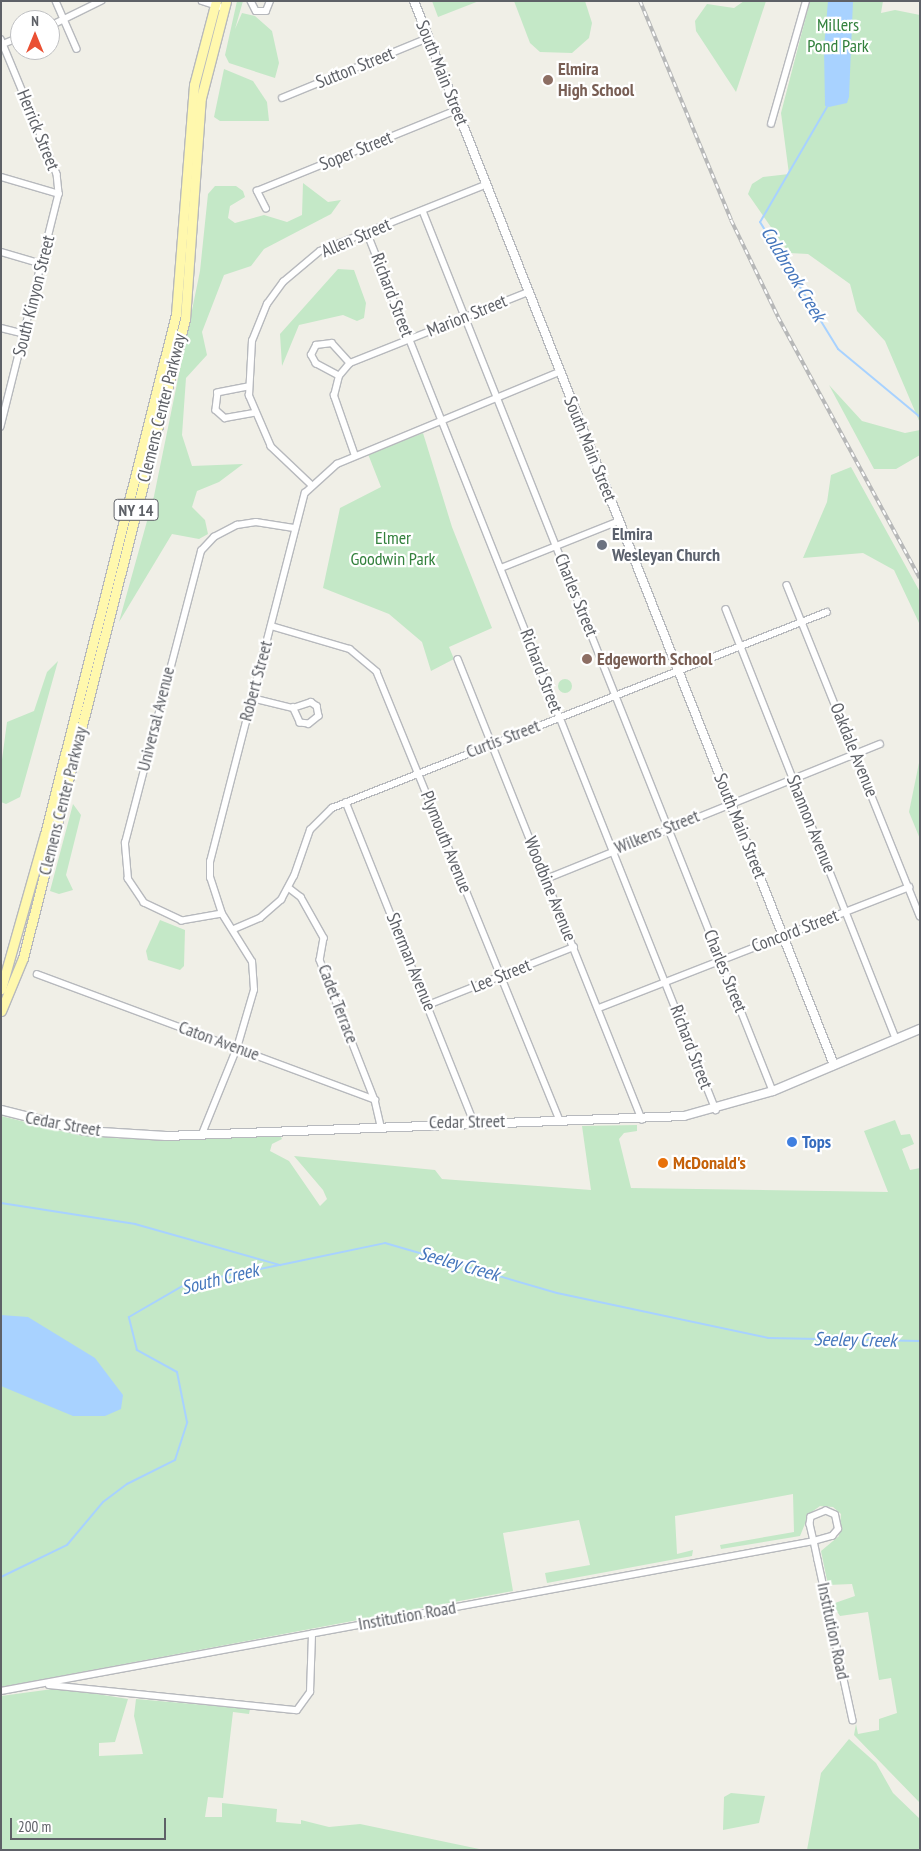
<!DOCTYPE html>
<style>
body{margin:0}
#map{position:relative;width:921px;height:1851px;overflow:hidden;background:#f0efe7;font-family:"PT Sans Narrow",sans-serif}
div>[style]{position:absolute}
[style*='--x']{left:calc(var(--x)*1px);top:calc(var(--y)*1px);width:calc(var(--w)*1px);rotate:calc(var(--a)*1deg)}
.green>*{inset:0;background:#c4e8c7}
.round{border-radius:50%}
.water>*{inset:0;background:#a8d2ff}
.stream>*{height:2px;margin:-1px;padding:0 1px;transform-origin:1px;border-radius:1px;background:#a8d2ff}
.roads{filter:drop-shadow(1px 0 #b7b9bd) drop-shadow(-1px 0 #b7b9bd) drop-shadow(0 1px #b7b9bd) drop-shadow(0 -1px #b7b9bd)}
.street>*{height:5.5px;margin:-2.75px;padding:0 2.75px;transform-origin:2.75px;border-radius:2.75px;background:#fff}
.secondary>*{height:8px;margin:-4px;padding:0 4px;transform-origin:4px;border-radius:4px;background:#fff}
.primary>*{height:9px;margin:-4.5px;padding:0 4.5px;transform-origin:4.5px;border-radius:4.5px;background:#fff8ad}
.rail>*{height:4px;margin-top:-2px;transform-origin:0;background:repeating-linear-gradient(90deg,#fff 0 5.5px,#b7b8b8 0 11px);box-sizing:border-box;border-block:1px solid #b7b8b8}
.dots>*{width:14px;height:14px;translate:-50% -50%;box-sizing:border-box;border:2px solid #fff;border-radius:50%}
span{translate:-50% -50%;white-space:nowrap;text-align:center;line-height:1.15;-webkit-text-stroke:4.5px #fff;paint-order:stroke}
.shield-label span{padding:1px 4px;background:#fff;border:1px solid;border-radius:4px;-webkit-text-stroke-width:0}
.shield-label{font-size:16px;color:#5e6167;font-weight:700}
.park-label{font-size:18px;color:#33813d}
.street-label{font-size:18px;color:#5e6167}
.education-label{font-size:18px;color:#785e54;font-weight:700}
.left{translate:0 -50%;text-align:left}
.worship-label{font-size:18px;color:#5b616d;font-weight:700}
.shop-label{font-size:18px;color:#366cbe;font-weight:700}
.food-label{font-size:18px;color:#c56008;font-weight:700}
.water-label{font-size:19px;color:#4576bc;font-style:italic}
.frame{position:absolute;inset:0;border:2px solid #5e6167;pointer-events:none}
.north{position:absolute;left:10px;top:10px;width:50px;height:50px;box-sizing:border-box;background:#fff;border:1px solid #bfc0c2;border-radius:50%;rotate:0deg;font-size:14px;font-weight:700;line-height:20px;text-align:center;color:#5e6167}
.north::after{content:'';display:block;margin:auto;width:18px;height:22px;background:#ea5033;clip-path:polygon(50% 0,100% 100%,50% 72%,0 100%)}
.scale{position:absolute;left:10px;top:1818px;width:156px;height:22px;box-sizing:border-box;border:2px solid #5e6167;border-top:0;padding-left:6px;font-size:15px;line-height:18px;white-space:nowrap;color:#5e6167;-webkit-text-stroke:4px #fff;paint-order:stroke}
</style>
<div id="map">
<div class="green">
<i style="clip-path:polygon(237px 1px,243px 1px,235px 29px,242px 13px,255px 16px,272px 31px,279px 63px,275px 78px,229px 63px,225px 55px)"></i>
<i style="clip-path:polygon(432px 1px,479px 1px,438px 17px)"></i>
<i style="clip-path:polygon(514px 1px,585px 1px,592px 23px,589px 38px,572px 53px,540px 52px,530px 43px)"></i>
<i style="clip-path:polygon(744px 1px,766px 1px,736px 92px,696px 31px,695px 21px,707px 4px,734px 8px)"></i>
<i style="clip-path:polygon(810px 1px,883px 1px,881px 13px,895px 10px,920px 15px,920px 423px,885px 341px,857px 311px,850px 284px,808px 254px,789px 253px,748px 194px,752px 184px,763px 177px,789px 174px,781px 113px)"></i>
<i style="clip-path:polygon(224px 69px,253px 81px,267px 102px,269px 121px,220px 121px,214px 117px)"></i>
<i style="clip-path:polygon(303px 183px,328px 202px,341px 200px,331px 214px,264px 249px,251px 266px,224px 275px,202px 332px,207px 355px,186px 378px,182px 435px,192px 466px,243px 464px,219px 482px,197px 491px,192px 507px,205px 520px,208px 534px,199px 539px,172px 534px,119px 622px,154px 496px,200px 271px,208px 194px,215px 186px,236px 186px,243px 191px,245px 197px,230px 206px,228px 218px,235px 223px,264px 215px,287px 222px,302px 215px)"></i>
<i style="clip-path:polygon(338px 269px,354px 270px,366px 303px,364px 318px,357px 321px,343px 315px,299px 325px,282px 366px,280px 334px)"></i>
<i style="clip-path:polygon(829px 385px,862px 421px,905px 433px,920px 430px,920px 455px,896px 469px,874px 469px)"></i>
<i style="clip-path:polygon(423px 433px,452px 527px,492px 628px,449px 647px,454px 659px,431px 671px,422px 642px,389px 614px,323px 588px,340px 508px,381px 487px,368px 454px)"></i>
<i style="clip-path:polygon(851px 467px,920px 592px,920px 625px,894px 570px,863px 553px,803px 558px,827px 502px,831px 475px)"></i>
<i style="clip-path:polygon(58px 661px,20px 797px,6px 804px,1px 802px,1px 767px,7px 722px,34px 711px,47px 672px)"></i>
<i class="round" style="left:558px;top:679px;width:14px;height:14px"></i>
<i style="clip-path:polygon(920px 758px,920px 839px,909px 812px)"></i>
<i style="clip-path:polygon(73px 804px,81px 815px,66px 875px,73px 890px,59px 894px,50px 891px)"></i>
<i style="clip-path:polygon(160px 920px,185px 930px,184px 966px,180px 970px,148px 960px,146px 951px)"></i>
<i style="clip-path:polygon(1px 1116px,74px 1134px,125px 1139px,280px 1135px,282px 1139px,272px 1144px,270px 1151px,289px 1161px,320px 1206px,327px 1199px,323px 1190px,294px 1156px,435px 1170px,442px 1179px,591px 1190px,582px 1126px,637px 1125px,637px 1131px,624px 1133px,619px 1139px,631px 1188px,888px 1192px,864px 1131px,895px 1120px,901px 1135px,910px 1134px,914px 1144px,902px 1149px,910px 1170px,920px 1168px,920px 1803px,854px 1735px,856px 1724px,858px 1734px,879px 1730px,879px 1719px,897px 1713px,891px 1678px,879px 1680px,868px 1612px,840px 1616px,832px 1604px,855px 1596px,852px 1584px,828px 1585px,821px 1551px,839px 1536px,841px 1514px,833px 1507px,820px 1506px,809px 1514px,800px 1536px,721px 1549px,720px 1545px,794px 1532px,793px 1494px,675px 1516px,677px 1554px,693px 1550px,692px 1556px,547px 1583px,545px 1573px,590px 1565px,579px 1520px,503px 1533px,513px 1591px,1px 1687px)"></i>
<i style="clip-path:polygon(60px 1688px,128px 1699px,115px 1742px,99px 1743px,99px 1756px,143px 1754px,134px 1716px,136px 1699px,250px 1709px,249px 1714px,233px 1712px,223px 1798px,208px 1797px,205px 1817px,222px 1817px,222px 1803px,277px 1809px,276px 1822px,301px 1824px,301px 1820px,329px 1827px,360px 1824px,484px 1850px,1px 1850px,1px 1696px)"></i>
<i style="clip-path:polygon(849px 1739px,876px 1763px,893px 1793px,920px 1819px,920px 1850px,807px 1850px,821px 1773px)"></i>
<i style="clip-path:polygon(731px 1793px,765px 1796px,759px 1823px,723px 1830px,724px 1797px)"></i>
</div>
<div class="water">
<i style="clip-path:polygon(828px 1px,853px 1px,849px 97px,847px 103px,829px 107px,825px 106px,824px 48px)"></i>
<i style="clip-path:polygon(1px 1315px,28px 1317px,95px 1358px,123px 1395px,121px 1409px,105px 1416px,73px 1416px,1px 1386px)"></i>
</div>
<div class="stream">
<i style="--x:827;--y:107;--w:133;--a:120.2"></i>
<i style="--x:760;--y:222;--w:149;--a:58.4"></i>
<i style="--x:838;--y:349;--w:107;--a:39.7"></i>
<i style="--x:1;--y:1203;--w:136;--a:8.9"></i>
<i style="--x:135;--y:1224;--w:151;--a:15.8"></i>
<i style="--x:280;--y:1265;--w:107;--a:-11.8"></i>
<i style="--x:385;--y:1243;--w:179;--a:16.2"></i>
<i style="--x:557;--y:1293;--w:216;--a:12"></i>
<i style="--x:768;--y:1338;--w:152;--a:1.1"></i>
<i style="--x:1;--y:1577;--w:73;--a:-25.9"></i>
<i style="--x:67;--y:1545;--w:56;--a:-50.1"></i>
<i style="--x:103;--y:1502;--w:30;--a:-37"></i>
<i style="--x:127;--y:1484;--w:54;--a:-26.6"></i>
<i style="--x:175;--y:1460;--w:40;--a:-72"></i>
<i style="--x:187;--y:1422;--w:51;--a:-101.3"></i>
<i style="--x:177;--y:1372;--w:46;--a:-151.2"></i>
<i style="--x:137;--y:1350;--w:34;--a:-104"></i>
<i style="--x:129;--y:1317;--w:66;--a:-30.1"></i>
<i style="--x:186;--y:1284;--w:95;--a:-11.5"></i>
</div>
<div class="roads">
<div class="street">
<i style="--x:56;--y:1;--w:52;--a:66.4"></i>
<i style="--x:202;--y:1;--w:23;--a:18"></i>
<i style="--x:251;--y:1;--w:11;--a:63"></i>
<i style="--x:256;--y:11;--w:10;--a:0"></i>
<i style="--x:266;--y:11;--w:11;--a:-68"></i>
<i style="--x:50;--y:26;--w:57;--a:-26.1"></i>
<i style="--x:1;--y:39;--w:146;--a:67.5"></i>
<i style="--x:57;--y:174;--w:20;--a:84"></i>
<i style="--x:59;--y:194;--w:240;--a:104"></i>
<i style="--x:3;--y:44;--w:18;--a:-22"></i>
<i style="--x:282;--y:98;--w:158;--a:-22.3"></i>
<i style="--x:771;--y:124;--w:128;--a:-74.1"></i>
<i style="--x:1;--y:177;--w:60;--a:16.3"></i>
<i style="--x:266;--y:209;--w:20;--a:-117"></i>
<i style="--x:257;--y:191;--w:215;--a:-22.1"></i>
<i style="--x:423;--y:211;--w:947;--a:68.31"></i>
<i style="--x:367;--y:232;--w:945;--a:68.32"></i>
<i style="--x:1;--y:252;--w:43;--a:16.3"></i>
<i style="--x:1;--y:328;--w:25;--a:14"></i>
<i style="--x:339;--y:376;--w:26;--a:-152"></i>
<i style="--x:316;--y:364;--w:10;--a:-119"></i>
<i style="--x:311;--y:355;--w:11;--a:-63"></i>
<i style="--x:316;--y:345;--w:16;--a:-7"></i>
<i style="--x:332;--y:343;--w:27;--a:48"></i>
<i style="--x:248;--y:387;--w:31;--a:169"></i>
<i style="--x:218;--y:393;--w:17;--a:97"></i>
<i style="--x:216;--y:410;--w:12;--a:42"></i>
<i style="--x:225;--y:418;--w:29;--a:-10"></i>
<i style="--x:355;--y:456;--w:64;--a:-109.3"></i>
<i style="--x:334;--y:396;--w:21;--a:-76"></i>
<i style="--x:339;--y:376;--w:17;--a:-50"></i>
<i style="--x:350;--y:363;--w:192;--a:-21.7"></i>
<i style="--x:310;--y:484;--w:54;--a:-136.5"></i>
<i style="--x:271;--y:447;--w:56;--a:-113.3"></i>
<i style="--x:249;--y:396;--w:55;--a:-86.9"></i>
<i style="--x:252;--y:341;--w:40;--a:-68"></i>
<i style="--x:267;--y:304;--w:27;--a:-54"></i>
<i style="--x:283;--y:282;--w:48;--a:-40"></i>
<i style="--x:320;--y:251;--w:178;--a:-21.8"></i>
<i style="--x:501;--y:568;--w:127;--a:-21.7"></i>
<i style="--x:787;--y:585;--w:357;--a:68.1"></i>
<i style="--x:726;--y:609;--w:462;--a:68.4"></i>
<i style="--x:271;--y:626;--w:82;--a:16.2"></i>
<i style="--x:350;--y:649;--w:35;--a:40"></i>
<i style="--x:377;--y:672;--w:485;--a:67.8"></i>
<i style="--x:458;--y:659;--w:496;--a:68.2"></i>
<i style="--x:252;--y:698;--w:42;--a:13.7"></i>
<i style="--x:293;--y:708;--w:19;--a:-18"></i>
<i style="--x:311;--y:702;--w:7;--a:34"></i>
<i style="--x:317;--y:706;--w:10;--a:79"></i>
<i style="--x:319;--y:716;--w:13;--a:141"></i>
<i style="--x:309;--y:724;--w:9;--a:-174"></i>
<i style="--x:300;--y:723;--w:17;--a:-115"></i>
<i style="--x:346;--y:802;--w:345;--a:68.2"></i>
<i style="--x:546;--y:879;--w:360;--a:-22"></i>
<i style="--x:289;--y:888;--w:15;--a:37"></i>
<i style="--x:301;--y:897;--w:47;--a:60.7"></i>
<i style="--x:324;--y:938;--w:22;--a:100"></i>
<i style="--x:320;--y:960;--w:150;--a:68.6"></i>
<i style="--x:222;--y:914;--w:41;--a:170.1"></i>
<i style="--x:182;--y:921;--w:42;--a:-154.7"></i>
<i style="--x:144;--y:903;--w:29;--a:-124"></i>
<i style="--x:128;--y:879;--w:36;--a:-95"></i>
<i style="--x:125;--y:843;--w:302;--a:-75.4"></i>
<i style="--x:201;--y:551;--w:19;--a:-47"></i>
<i style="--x:214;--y:537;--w:26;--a:-28"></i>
<i style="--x:237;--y:525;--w:19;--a:-9"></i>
<i style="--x:256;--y:522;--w:38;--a:9"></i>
<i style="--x:234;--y:929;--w:28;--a:-23"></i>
<i style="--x:260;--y:918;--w:28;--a:-41"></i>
<i style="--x:281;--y:900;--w:27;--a:-62"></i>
<i style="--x:294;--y:876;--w:49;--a:-70.8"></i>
<i style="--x:310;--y:830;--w:31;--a:-45"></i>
<i style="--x:332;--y:808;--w:532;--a:-21.6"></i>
<i style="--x:37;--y:974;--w:361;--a:20.4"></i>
<i style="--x:375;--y:1100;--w:27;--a:77"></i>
<i style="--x:428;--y:1005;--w:157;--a:-21.7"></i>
<i style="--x:599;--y:1008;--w:333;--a:-21.3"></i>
<i style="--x:202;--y:1134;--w:93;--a:-67.9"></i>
<i style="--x:237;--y:1048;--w:60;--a:-73.7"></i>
<i style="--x:254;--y:990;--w:28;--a:-94"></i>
<i style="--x:252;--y:962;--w:57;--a:-122"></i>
<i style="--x:222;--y:914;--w:38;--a:-108"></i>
<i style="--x:210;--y:878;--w:16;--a:-90"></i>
<i style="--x:210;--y:862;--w:381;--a:-75.6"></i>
<i style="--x:305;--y:493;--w:43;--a:-42.2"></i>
<i style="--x:337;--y:464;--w:240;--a:-22.5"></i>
<i style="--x:49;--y:1685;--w:249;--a:5.8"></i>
<i style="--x:297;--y:1710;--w:22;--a:-54"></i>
<i style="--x:310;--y:1692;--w:58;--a:-88"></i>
<i style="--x:1;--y:1691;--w:827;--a:-10.45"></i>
<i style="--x:814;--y:1541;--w:19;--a:-16"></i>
<i style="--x:832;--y:1536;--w:9;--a:-49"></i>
<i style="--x:838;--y:1529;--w:14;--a:-102"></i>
<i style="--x:835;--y:1515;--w:10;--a:-156"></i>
<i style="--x:826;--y:1511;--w:16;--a:158"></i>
<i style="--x:811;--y:1517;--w:7;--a:98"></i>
<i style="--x:810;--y:1524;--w:17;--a:77"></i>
<i style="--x:814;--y:1541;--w:19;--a:78"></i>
<i style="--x:818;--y:1560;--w:164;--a:77.7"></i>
</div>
<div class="secondary">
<i style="--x:414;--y:1;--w:1144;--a:68.46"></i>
<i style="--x:1;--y:1110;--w:87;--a:14"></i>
<i style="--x:85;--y:1131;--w:81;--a:3.5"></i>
<i style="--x:166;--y:1136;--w:518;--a:-2.21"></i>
<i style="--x:684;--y:1116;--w:92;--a:-15.7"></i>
<i style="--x:773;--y:1091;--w:160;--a:-22.9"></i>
</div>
<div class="primary">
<i style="--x:1;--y:989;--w:161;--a:-74.2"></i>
<i style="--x:45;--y:834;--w:536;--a:-75.86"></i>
<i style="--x:176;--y:314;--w:230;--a:-85.5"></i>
<i style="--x:194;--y:85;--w:87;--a:-75.3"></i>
<i style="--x:1;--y:1011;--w:57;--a:-67.5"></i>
<i style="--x:23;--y:958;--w:659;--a:-75.77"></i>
<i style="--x:185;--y:319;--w:222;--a:-85.9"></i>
<i style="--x:201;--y:98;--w:100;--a:-75.5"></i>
</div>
</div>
<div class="rail">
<i style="--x:640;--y:1;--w:237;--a:67.4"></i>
<i style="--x:731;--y:220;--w:108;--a:64.1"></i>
<i style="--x:778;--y:317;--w:297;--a:61.5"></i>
</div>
<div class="dots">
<i style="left:548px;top:80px;background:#8d6e63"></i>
<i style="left:602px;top:545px;background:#6b7280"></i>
<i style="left:587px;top:659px;background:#8d6e63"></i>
<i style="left:792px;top:1142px;background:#3f7fe0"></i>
<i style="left:663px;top:1163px;background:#e8710a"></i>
</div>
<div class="shield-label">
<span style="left:136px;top:510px">NY 14</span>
</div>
<div class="park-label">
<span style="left:838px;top:36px">Millers<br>Pond Park</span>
<span style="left:393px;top:549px">Elmer<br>Goodwin Park</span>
</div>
<div class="street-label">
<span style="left:355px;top:68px;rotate:-22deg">Sutton Street</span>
<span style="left:442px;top:73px;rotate:68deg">South Main Street</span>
<span style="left:38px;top:130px;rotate:68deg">Herrick Street</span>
<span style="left:356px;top:151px;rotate:-22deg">Soper Street</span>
<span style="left:356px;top:238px;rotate:-23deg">Allen Street</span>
<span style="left:392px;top:295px;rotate:69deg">Richard Street</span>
<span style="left:34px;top:296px;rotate:-76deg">South Kinyon Street</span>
<span style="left:467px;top:316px;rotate:-22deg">Marion Street</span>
<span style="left:162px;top:408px;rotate:-76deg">Clemens Center Parkway</span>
<span style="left:590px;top:449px;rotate:68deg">South Main Street</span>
<span style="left:576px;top:595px;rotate:68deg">Charles Street</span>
<span style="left:541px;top:671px;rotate:69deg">Richard Street</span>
<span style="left:256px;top:681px;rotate:-75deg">Robert Street</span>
<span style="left:156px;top:719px;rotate:-76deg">Universal Avenue</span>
<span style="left:503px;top:739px;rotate:-21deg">Curtis Street</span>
<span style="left:854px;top:750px;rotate:68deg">Oakdale Avenue</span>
<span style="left:63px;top:801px;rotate:-76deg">Clemens Center Parkway</span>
<span style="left:811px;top:824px;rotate:68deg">Shannon Avenue</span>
<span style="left:740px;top:826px;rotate:68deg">South Main Street</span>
<span style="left:657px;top:832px;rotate:-22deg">Wilkens Street</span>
<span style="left:446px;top:842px;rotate:68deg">Plymouth Avenue</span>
<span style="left:550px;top:889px;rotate:68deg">Woodbine Avenue</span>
<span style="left:795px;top:931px;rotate:-21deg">Concord Street</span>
<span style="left:411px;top:962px;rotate:68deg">Sherman Avenue</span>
<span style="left:725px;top:971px;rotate:68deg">Charles Street</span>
<span style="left:501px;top:976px;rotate:-22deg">Lee Street</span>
<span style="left:338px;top:1004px;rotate:69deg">Cadet Terrace</span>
<span style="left:219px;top:1041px;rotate:20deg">Caton Avenue</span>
<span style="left:691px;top:1047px;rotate:69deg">Richard Street</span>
<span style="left:467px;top:1122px;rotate:-1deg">Cedar Street</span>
<span style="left:63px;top:1124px;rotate:10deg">Cedar Street</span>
<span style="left:407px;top:1616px;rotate:-10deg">Institution Road</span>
<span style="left:833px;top:1631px;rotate:78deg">Institution Road</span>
</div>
<div class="education-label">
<span class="left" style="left:558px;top:80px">Elmira<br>High School</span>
<span class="left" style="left:597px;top:659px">Edgeworth School</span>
</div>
<div class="worship-label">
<span class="left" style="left:612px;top:545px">Elmira<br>Wesleyan Church</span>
</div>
<div class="shop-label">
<span class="left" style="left:802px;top:1142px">Tops</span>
</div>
<div class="food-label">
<span class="left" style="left:673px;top:1163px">McDonald's</span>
</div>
<div class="water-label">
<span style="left:793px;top:274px;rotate:59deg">Coldbrook Creek</span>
<span style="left:459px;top:1264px;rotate:16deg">Seeley Creek</span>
<span style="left:220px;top:1279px;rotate:-14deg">South Creek</span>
<span style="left:855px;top:1340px;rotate:1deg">Seeley Creek</span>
</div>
<div class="frame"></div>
<div class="north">N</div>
<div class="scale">200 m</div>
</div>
